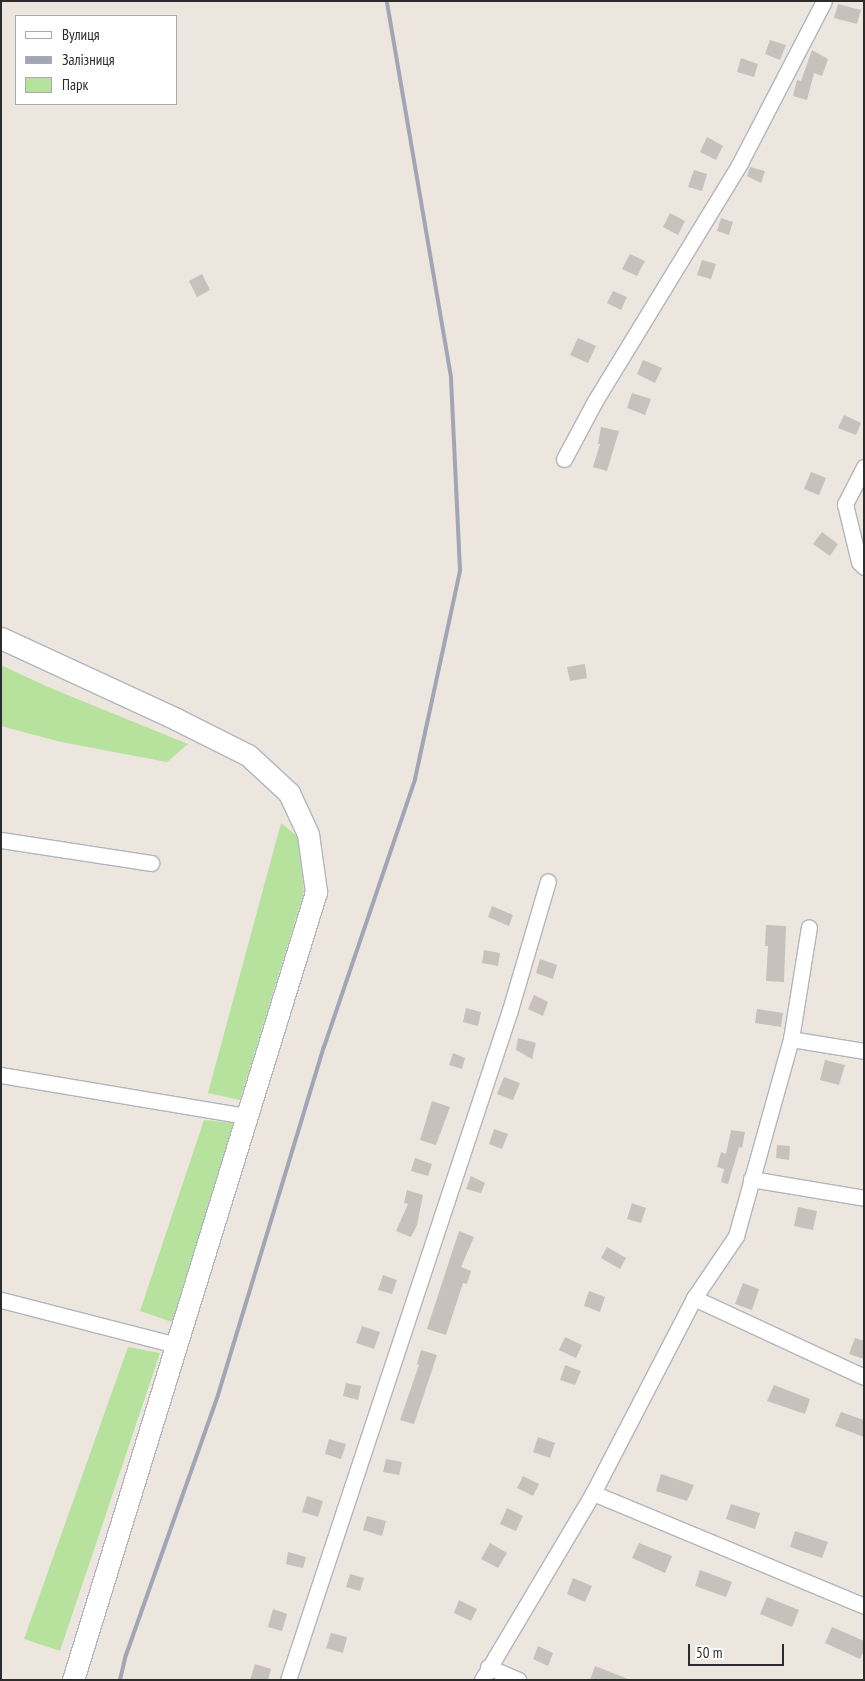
<!DOCTYPE html>
<meta charset="utf-8">
<style>
body{margin:0}
#map{position:relative;width:865px;height:1681px;overflow:hidden;background:#ede6df;font-family:"PT Sans Narrow",sans-serif}
div>[style]{position:absolute}
[style*='--x']{left:calc(var(--x)*1px);top:calc(var(--y)*1px);width:calc(var(--w)*1px);rotate:calc(var(--a)*1deg)}
.green>*{inset:0;background:#b6e29d}
.building>*{inset:0;background:#c6c1ba}
.roads{filter:drop-shadow(1px 0 #b2b5bf) drop-shadow(-1px 0 #b2b5bf) drop-shadow(0 1px #b2b5bf) drop-shadow(0 -1px #b2b5bf)}
.street>*{height:15px;margin:-7.5px;padding:0 7.5px;transform-origin:7.5px;border-radius:7.5px;background:#fff}
.secondary>*{height:21px;margin:-10.5px;padding:0 10.5px;transform-origin:10.5px;border-radius:10.5px;background:#fff}
.rail>*{height:4px;margin:-2px;padding:0 2px;transform-origin:2px;border-radius:2px;background:#a1a5b5}
span{translate:-50% -50%;white-space:nowrap;text-align:center;line-height:1.15;-webkit-text-stroke:4.5px #fff;paint-order:stroke}
.frame{position:absolute;inset:0;border:2px solid #2c2c2c;pointer-events:none}
.legend{position:absolute;left:15px;top:15px;width:162px;height:90px;box-sizing:border-box;background:#fff;border:1px solid #ababab;margin:0;padding:6px 9px;list-style:none;font-size:15px;color:#2c2c2c}
.legend li{display:flex;align-items:center;gap:10px;height:25px}
.legend b{width:25px;border:1px solid #ababab}
.scale{position:absolute;left:688px;top:1644px;width:96px;height:22px;box-sizing:border-box;border:2px solid #2c2c2c;border-top:0;padding-left:6px;font-size:15px;line-height:18px;white-space:nowrap;color:#2c2c2c;-webkit-text-stroke:4px #fff;paint-order:stroke}
</style>
<div id="map">
<div class="green">
<i style="clip-path:polygon(1px 665px,48px 687px,188px 744px,167px 762px,61px 742px,1px 726px)"></i>
<i style="clip-path:polygon(281px 823px,298px 837px,304px 892px,240px 1100px,208px 1093px)"></i>
<i style="clip-path:polygon(204px 1120px,234px 1123px,172px 1322px,140px 1311px)"></i>
<i style="clip-path:polygon(128px 1347px,160px 1353px,60px 1651px,24px 1639px)"></i>
</div>
<div class="building">
<i style="clip-path:polygon(838px 4px,861px 10px,857px 24px,834px 18px)"></i>
<i style="clip-path:polygon(770px 40px,786px 45px,780px 60px,765px 54px)"></i>
<i style="clip-path:polygon(812px 50px,828px 59px,822px 76px,814px 73px,807px 100px,793px 96px,797px 80px,801px 81px)"></i>
<i style="clip-path:polygon(741px 58px,758px 64px,754px 77px,737px 72px)"></i>
<i style="clip-path:polygon(707px 137px,723px 146px,716px 160px,700px 152px)"></i>
<i style="clip-path:polygon(750px 167px,765px 171px,761px 183px,747px 176px)"></i>
<i style="clip-path:polygon(694px 170px,707px 174px,702px 191px,688px 187px)"></i>
<i style="clip-path:polygon(670px 213px,685px 221px,678px 235px,663px 227px)"></i>
<i style="clip-path:polygon(721px 218px,733px 222px,729px 235px,717px 231px)"></i>
<i style="clip-path:polygon(630px 254px,645px 261px,637px 276px,622px 269px)"></i>
<i style="clip-path:polygon(702px 260px,716px 264px,711px 279px,697px 275px)"></i>
<i style="clip-path:polygon(202px 274px,210px 290px,197px 297px,189px 281px)"></i>
<i style="clip-path:polygon(613px 291px,627px 297px,621px 310px,607px 303px)"></i>
<i style="clip-path:polygon(578px 338px,596px 346px,588px 363px,570px 355px)"></i>
<i style="clip-path:polygon(643px 360px,662px 368px,655px 383px,637px 374px)"></i>
<i style="clip-path:polygon(632px 393px,651px 399px,645px 415px,627px 408px)"></i>
<i style="clip-path:polygon(844px 415px,861px 423px,856px 435px,838px 428px)"></i>
<i style="clip-path:polygon(601px 427px,619px 431px,607px 471px,593px 467px,600px 444px,598px 444px)"></i>
<i style="clip-path:polygon(811px 472px,826px 478px,819px 495px,804px 489px)"></i>
<i style="clip-path:polygon(822px 532px,838px 544px,830px 556px,813px 544px)"></i>
<i style="clip-path:polygon(585px 664px,587px 678px,570px 681px,567px 667px)"></i>
<i style="clip-path:polygon(492px 906px,513px 915px,509px 926px,488px 917px)"></i>
<i style="clip-path:polygon(766px 925px,786px 926px,784px 982px,766px 981px,768px 946px,765px 946px)"></i>
<i style="clip-path:polygon(484px 950px,500px 953px,498px 966px,482px 963px)"></i>
<i style="clip-path:polygon(540px 959px,557px 965px,553px 979px,536px 973px)"></i>
<i style="clip-path:polygon(534px 995px,548px 1002px,543px 1016px,528px 1009px)"></i>
<i style="clip-path:polygon(466px 1008px,481px 1012px,478px 1026px,463px 1022px)"></i>
<i style="clip-path:polygon(757px 1009px,783px 1013px,781px 1027px,755px 1023px)"></i>
<i style="clip-path:polygon(518px 1038px,536px 1043px,532px 1059px,516px 1050px)"></i>
<i style="clip-path:polygon(453px 1053px,465px 1058px,462px 1069px,449px 1065px)"></i>
<i style="clip-path:polygon(825px 1060px,845px 1065px,839px 1085px,820px 1080px)"></i>
<i style="clip-path:polygon(504px 1077px,520px 1083px,513px 1100px,497px 1094px)"></i>
<i style="clip-path:polygon(432px 1101px,450px 1107px,436px 1145px,420px 1140px)"></i>
<i style="clip-path:polygon(494px 1129px,508px 1134px,502px 1149px,489px 1144px)"></i>
<i style="clip-path:polygon(731px 1130px,745px 1132px,742px 1148px,739px 1147px,728px 1184px,721px 1182px,724px 1169px,717px 1167px,721px 1152px,726px 1154px)"></i>
<i style="clip-path:polygon(777px 1145px,790px 1146px,789px 1160px,776px 1158px)"></i>
<i style="clip-path:polygon(415px 1158px,432px 1164px,428px 1176px,411px 1171px)"></i>
<i style="clip-path:polygon(471px 1176px,485px 1183px,481px 1193px,466px 1189px)"></i>
<i style="clip-path:polygon(407px 1190px,423px 1195px,417px 1225px,411px 1237px,396px 1231px,408px 1204px,404px 1203px)"></i>
<i style="clip-path:polygon(632px 1203px,646px 1208px,641px 1223px,627px 1219px)"></i>
<i style="clip-path:polygon(798px 1207px,817px 1211px,813px 1230px,794px 1226px)"></i>
<i style="clip-path:polygon(459px 1231px,474px 1237px,461px 1267px,471px 1271px,467px 1284px,463px 1283px,446px 1335px,427px 1329px)"></i>
<i style="clip-path:polygon(607px 1247px,626px 1258px,620px 1269px,601px 1258px)"></i>
<i style="clip-path:polygon(383px 1275px,397px 1280px,392px 1294px,378px 1290px)"></i>
<i style="clip-path:polygon(743px 1283px,759px 1289px,752px 1310px,735px 1304px)"></i>
<i style="clip-path:polygon(589px 1291px,605px 1297px,600px 1312px,584px 1306px)"></i>
<i style="clip-path:polygon(362px 1326px,380px 1332px,374px 1349px,356px 1343px)"></i>
<i style="clip-path:polygon(565px 1337px,582px 1345px,576px 1358px,559px 1350px)"></i>
<i style="clip-path:polygon(855px 1338px,864px 1341px,864px 1359px,849px 1354px)"></i>
<i style="clip-path:polygon(421px 1350px,437px 1355px,414px 1424px,400px 1420px,419px 1365px,417px 1364px)"></i>
<i style="clip-path:polygon(565px 1365px,581px 1371px,575px 1385px,560px 1380px)"></i>
<i style="clip-path:polygon(346px 1383px,361px 1386px,358px 1400px,343px 1396px)"></i>
<i style="clip-path:polygon(774px 1385px,810px 1399px,805px 1414px,767px 1401px)"></i>
<i style="clip-path:polygon(841px 1412px,864px 1420px,864px 1437px,835px 1426px)"></i>
<i style="clip-path:polygon(538px 1437px,555px 1443px,550px 1458px,533px 1452px)"></i>
<i style="clip-path:polygon(329px 1439px,346px 1444px,341px 1459px,325px 1454px)"></i>
<i style="clip-path:polygon(386px 1459px,402px 1462px,399px 1475px,383px 1472px)"></i>
<i style="clip-path:polygon(661px 1474px,694px 1485px,687px 1501px,656px 1491px)"></i>
<i style="clip-path:polygon(523px 1476px,539px 1484px,533px 1496px,517px 1488px)"></i>
<i style="clip-path:polygon(307px 1496px,323px 1501px,318px 1517px,302px 1512px)"></i>
<i style="clip-path:polygon(731px 1504px,760px 1513px,755px 1529px,726px 1519px)"></i>
<i style="clip-path:polygon(507px 1508px,523px 1516px,516px 1531px,500px 1524px)"></i>
<i style="clip-path:polygon(367px 1516px,386px 1521px,382px 1536px,363px 1530px)"></i>
<i style="clip-path:polygon(795px 1531px,828px 1542px,822px 1558px,790px 1547px)"></i>
<i style="clip-path:polygon(490px 1543px,507px 1553px,498px 1568px,481px 1559px)"></i>
<i style="clip-path:polygon(639px 1543px,672px 1556px,665px 1573px,632px 1558px)"></i>
<i style="clip-path:polygon(288px 1552px,306px 1557px,303px 1568px,286px 1564px)"></i>
<i style="clip-path:polygon(700px 1570px,732px 1582px,726px 1597px,695px 1586px)"></i>
<i style="clip-path:polygon(350px 1574px,364px 1578px,360px 1591px,346px 1587px)"></i>
<i style="clip-path:polygon(573px 1578px,592px 1586px,585px 1602px,567px 1594px)"></i>
<i style="clip-path:polygon(767px 1597px,799px 1610px,792px 1627px,760px 1614px)"></i>
<i style="clip-path:polygon(459px 1600px,477px 1609px,471px 1621px,454px 1613px)"></i>
<i style="clip-path:polygon(273px 1609px,287px 1614px,282px 1631px,268px 1627px)"></i>
<i style="clip-path:polygon(832px 1627px,864px 1641px,864px 1651px,860px 1659px,825px 1643px)"></i>
<i style="clip-path:polygon(331px 1633px,347px 1637px,343px 1653px,326px 1648px)"></i>
<i style="clip-path:polygon(538px 1646px,553px 1653px,548px 1666px,533px 1659px)"></i>
<i style="clip-path:polygon(255px 1664px,271px 1669px,268px 1680px,250px 1680px)"></i>
<i style="clip-path:polygon(595px 1666px,628px 1679px,628px 1680px,590px 1680px)"></i>
</div>
<div class="roads">
<div class="street">
<i style="--x:564;--y:459;--w:66;--a:-61.9"></i>
<i style="--x:595;--y:401;--w:279;--a:-58.6"></i>
<i style="--x:740;--y:163;--w:182;--a:-62.6"></i>
<i style="--x:864;--y:467;--w:42;--a:117.2"></i>
<i style="--x:845;--y:504;--w:60;--a:76.4"></i>
<i style="--x:859;--y:562;--w:7;--a:45"></i>
<i style="--x:1;--y:840;--w:152;--a:8.7"></i>
<i style="--x:791;--y:1039;--w:74;--a:9.3"></i>
<i style="--x:1;--y:1075;--w:249;--a:9.5"></i>
<i style="--x:751;--y:1179;--w:115;--a:9.5"></i>
<i style="--x:694;--y:1298;--w:187;--a:24.9"></i>
<i style="--x:1;--y:1300;--w:181;--a:14.4"></i>
<i style="--x:593;--y:1493;--w:294;--a:22.6"></i>
<i style="--x:488;--y:1667;--w:33;--a:23"></i>
<i style="--x:288;--y:1680;--w:706;--a:-71.67"></i>
<i style="--x:510;--y:1010;--w:134;--a:-73.6"></i>
<i style="--x:482;--y:1680;--w:217;--a:-59.3"></i>
<i style="--x:593;--y:1493;--w:220;--a:-62.6"></i>
<i style="--x:694;--y:1298;--w:75;--a:-55.9"></i>
<i style="--x:736;--y:1236;--w:205;--a:-74.4"></i>
<i style="--x:791;--y:1039;--w:113;--a:-80.9"></i>
</div>
<div class="secondary">
<i style="--x:1;--y:638;--w:193;--a:24.8"></i>
<i style="--x:176;--y:719;--w:80;--a:26.6"></i>
<i style="--x:248;--y:755;--w:56;--a:42.8"></i>
<i style="--x:289;--y:793;--w:45;--a:65.1"></i>
<i style="--x:308;--y:834;--w:59;--a:82.1"></i>
<i style="--x:316;--y:892;--w:825;--a:107.14"></i>
</div>
</div>
<div class="rail">
<i style="--x:120;--y:1680;--w:26;--a:-77"></i>
<i style="--x:126;--y:1655;--w:276;--a:-70.5"></i>
<i style="--x:218;--y:1395;--w:364;--a:-73.1"></i>
<i style="--x:324;--y:1047;--w:283;--a:-71.2"></i>
<i style="--x:415;--y:779;--w:214;--a:-77.8"></i>
<i style="--x:460;--y:570;--w:193;--a:-92.7"></i>
<i style="--x:451;--y:377;--w:381;--a:-99.7"></i>
</div>
<div class="frame"></div>
<ul class="legend">
<li><b style="height:6px;background:#fff"></b>Вулиця</li>
<li><b style="height:6px;background:#a1a5b5"></b>Залізниця</li>
<li><b style="height:14px;background:#b6e29d"></b>Парк</li>
</ul>
<div class="scale">50 m</div>
</div>
